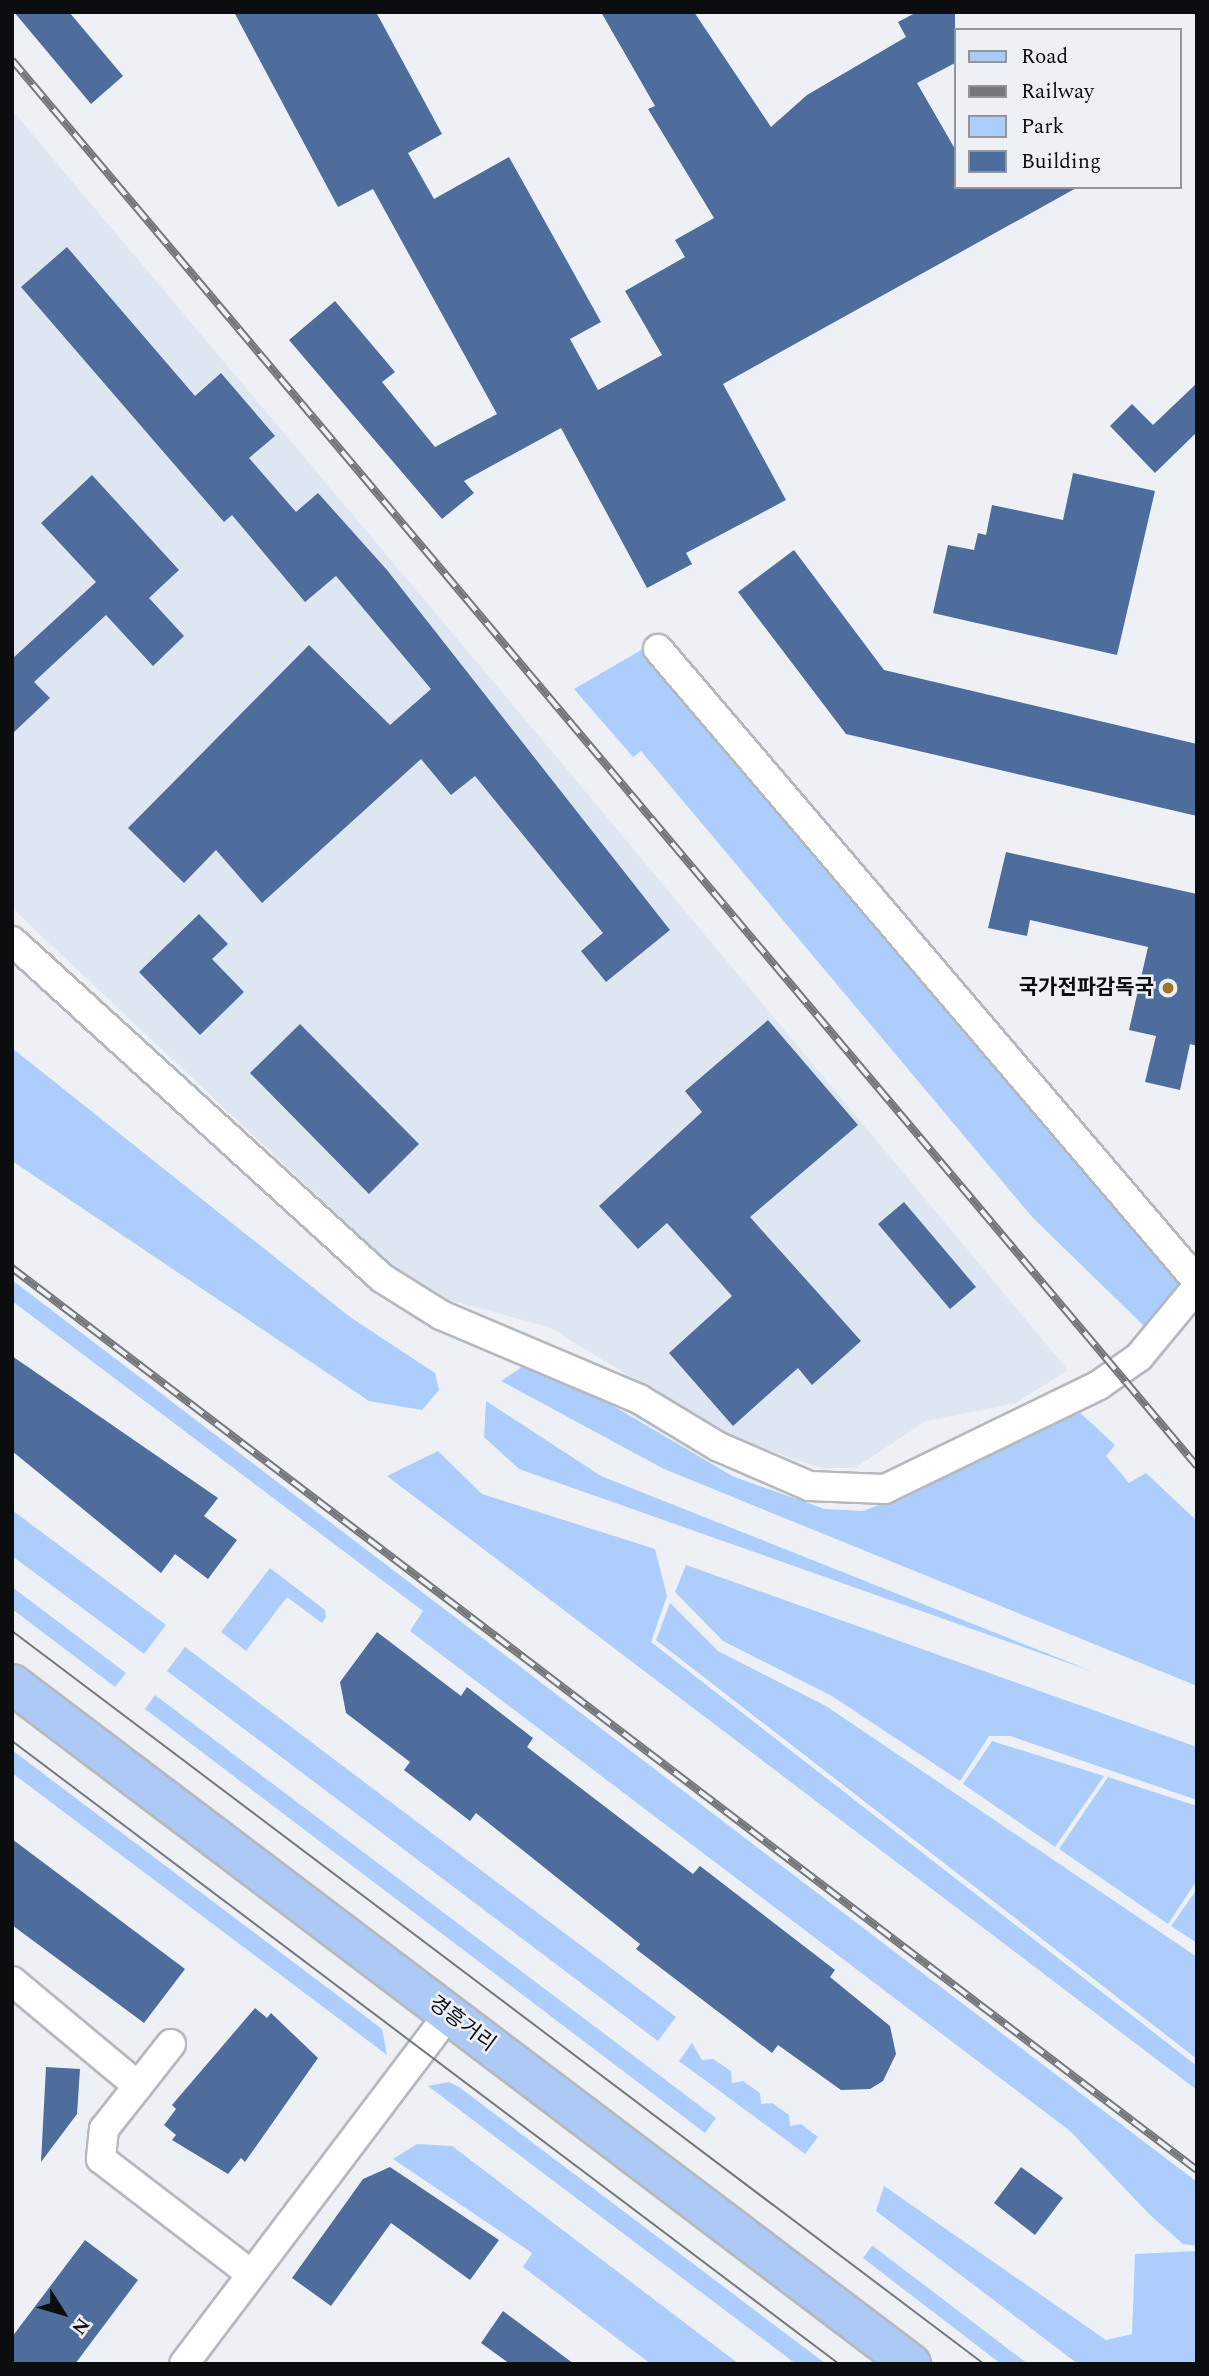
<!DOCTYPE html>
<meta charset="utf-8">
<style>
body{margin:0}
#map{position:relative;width:1209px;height:2376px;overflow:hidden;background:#edf1f6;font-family:Spectral,"Noto Sans KR",serif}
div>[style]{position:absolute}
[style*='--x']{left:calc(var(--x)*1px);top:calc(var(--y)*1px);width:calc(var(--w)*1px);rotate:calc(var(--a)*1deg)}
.built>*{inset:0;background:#dee6f2}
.green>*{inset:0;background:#adcdfd}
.building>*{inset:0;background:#4e6d9c}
.roads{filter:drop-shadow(2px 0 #b5b9be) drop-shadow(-2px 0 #b5b9be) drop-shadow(0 2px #b5b9be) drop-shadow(0 -2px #b5b9be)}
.minor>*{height:28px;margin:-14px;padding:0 14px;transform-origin:14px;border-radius:14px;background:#fff}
.primary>*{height:38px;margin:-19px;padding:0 19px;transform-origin:19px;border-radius:19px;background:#adcaf7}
.tram>*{height:2px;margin:-1px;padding:0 1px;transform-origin:1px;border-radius:1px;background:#75777a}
.rail>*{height:8px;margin-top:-4px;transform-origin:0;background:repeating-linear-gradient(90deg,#edf1f6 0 16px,#75777a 0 32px);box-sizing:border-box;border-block:2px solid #75777a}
.dots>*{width:19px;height:19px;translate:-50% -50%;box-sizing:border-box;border:4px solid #edf1f6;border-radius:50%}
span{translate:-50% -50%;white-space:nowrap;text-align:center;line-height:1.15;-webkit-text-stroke:5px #edf1f6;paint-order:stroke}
.poi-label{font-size:21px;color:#0c0d0e;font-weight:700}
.right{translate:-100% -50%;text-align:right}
.street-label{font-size:21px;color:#0c0d0e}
.frame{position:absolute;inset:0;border:14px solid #0c0d0e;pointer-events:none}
.legend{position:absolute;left:954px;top:28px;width:228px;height:161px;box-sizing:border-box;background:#edf1f6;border:2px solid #939699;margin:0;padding:9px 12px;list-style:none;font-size:21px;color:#0c0d0e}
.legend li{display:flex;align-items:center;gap:14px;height:35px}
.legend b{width:35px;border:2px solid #939699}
.north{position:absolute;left:28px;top:2278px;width:70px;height:70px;-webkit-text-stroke:5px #edf1f6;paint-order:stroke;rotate:127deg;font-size:19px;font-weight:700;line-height:28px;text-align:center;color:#0c0d0e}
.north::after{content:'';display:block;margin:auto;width:24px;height:32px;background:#0c0d0e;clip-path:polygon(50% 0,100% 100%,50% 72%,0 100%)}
</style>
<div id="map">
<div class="built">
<i style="clip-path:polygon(12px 110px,544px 742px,1068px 1370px,1016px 1403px,926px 1421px,855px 1468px,820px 1468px,724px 1434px,549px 1327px,449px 1300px,393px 1267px,12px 908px)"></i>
</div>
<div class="green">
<i style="clip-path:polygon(643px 649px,1179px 1284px,1144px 1326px,1033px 1218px,641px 751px,633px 757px,574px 689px)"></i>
<i style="clip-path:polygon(12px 1048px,350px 1317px,435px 1373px,439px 1390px,422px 1410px,369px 1401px,12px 1161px)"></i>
<i style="clip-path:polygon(12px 1280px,1197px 2182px,1197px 2246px,1183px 2244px,1150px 2215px,1070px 2131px,410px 1631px,423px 1611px,12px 1301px)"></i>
<i style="clip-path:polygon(522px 1367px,576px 1384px,734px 1477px,825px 1509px,863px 1511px,903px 1496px,1076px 1409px,1115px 1445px,1106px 1456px,1129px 1483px,1146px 1473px,1197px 1521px,1197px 1686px,664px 1469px,501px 1381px)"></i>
<i style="clip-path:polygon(486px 1401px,601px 1476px,1094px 1672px,519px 1469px,484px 1437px)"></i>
<i style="clip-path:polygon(438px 1451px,482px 1494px,655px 1549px,667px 1596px,651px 1642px,1197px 2066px,1197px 2090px,387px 1476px)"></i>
<i style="clip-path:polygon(12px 1510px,166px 1625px,144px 1654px,12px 1556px)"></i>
<i style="clip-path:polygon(686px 1565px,1197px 1747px,1197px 1800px,1010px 1736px,989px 1736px,960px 1781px,832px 1696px,723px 1641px,675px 1592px)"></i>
<i style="clip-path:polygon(270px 1568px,325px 1610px,326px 1617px,322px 1623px,287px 1597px,246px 1651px,221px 1632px)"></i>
<i style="clip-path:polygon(12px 1587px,126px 1673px,115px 1687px,12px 1609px)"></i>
<i style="clip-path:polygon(670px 1603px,718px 1651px,826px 1706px,1197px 1957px,1197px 2059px,656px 1640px)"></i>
<i style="clip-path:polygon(185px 1647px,676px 2017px,658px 2041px,167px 1671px)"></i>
<i style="clip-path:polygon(155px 1695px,716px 2118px,705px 2133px,145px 1709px)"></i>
<i style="clip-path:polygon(992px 1741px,1104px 1776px,1055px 1847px,963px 1784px)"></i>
<i style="clip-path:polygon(12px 1750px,382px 2029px,387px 2055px,12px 1773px)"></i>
<i style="clip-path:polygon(1108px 1777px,1197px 1806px,1197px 1880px,1168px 1924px,1059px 1849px)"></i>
<i style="clip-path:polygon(1197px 1889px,1197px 1943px,1171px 1926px)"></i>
<i style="clip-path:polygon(692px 2043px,702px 2060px,713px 2059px,731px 2071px,732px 2083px,743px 2081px,760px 2093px,761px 2104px,772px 2103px,789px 2115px,790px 2126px,801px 2124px,818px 2137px,805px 2154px,679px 2061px)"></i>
<i style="clip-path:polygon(449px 2082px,459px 2087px,826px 2364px,796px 2364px,428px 2086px)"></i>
<i style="clip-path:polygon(417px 2144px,452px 2146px,739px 2364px,651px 2364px,523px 2267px,532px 2253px,393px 2159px)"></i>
<i style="clip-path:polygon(884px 2186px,1106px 2340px,1132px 2334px,1135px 2254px,1197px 2251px,1197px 2364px,1078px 2364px,876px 2211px)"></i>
<i style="clip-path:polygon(872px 2246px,873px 2246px,1028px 2364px,1001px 2364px,863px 2258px)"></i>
</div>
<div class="building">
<i style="clip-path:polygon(14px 12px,69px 12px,123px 76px,91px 104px)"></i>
<i style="clip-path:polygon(234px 12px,376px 12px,442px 134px,408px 153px,434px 199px,509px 157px,601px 322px,570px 339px,598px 390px,662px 355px,625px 291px,685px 257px,675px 240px,714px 218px,648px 109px,655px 106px,601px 12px,694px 12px,771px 127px,807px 95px,906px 37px,898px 22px,917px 12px,955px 12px,955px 63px,917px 83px,955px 149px,955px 187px,1078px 187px,723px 384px,786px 500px,686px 553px,692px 564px,647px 588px,561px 428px,464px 481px,474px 493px,442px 519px,289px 340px,335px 301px,395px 372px,382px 382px,435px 447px,497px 414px,373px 189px,338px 207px)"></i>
<i style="clip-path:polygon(67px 247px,195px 396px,221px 373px,275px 436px,249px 458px,296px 512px,318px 493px,387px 570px,670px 930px,606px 982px,581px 951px,603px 933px,475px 776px,451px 795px,421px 759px,262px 903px,216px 850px,184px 883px,128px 828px,309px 645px,390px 725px,431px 689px,336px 576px,305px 602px,232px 515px,224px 522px,21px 287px)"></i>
<i style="clip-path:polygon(1197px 383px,1197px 432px,1155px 473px,1110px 426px,1132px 404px,1153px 425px)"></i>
<i style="clip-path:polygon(1073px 473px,1155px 491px,1117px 655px,933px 613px,948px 545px,974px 550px,978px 533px,986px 535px,992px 505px,1063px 520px)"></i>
<i style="clip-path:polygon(92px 475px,179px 570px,149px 598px,184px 636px,153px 666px,106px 615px,34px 682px,50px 698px,12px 734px,12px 659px,96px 582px,41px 523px)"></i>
<i style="clip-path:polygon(794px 550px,884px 670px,1197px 744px,1197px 816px,846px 734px,738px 592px)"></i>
<i style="clip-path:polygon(1006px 852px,1197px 894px,1197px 1046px,1190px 1044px,1180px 1090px,1145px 1082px,1156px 1036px,1129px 1030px,1148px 947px,1030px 920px,1027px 936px,988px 928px)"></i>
<i style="clip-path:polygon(199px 914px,228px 944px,212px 959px,244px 992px,200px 1035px,139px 972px)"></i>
<i style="clip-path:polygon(768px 1020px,858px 1125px,750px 1217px,861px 1341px,812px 1385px,798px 1368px,733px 1426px,669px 1353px,732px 1296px,667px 1223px,638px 1249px,599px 1206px,702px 1112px,685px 1091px)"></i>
<i style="clip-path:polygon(300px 1024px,419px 1144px,369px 1194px,250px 1073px)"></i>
<i style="clip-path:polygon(904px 1202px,976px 1287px,950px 1309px,878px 1224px)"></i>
<i style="clip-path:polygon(12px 1356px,218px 1498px,204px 1516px,237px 1540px,208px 1579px,175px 1554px,161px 1573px,12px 1451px)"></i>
<i style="clip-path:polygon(377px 1632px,461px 1696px,467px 1687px,533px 1738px,527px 1747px,693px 1874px,700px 1866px,835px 1970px,830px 1977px,890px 2026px,896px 2054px,883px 2081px,870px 2089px,841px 2090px,778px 2045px,772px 2053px,636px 1949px,640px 1944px,476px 1813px,470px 1821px,404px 1770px,410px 1762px,346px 1713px,340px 1682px)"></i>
<i style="clip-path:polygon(12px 1839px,185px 1969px,144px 2023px,12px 1925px)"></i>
<i style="clip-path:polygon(255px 2008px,267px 2018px,271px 2013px,318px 2058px,245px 2162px,241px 2158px,228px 2174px,172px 2140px,176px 2135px,164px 2125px,176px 2109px,172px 2105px)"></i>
<i style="clip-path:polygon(46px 2067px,80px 2069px,77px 2114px,41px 2162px)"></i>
<i style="clip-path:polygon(390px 2167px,499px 2240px,470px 2280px,391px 2223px,331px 2306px,292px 2278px,363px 2179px)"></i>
<i style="clip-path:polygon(1021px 2167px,1063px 2198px,1035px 2235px,994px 2203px)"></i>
<i style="clip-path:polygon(85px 2240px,138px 2280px,75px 2364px,12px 2364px,12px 2337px)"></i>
<i style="clip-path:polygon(503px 2311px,574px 2364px,510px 2364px,481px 2343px)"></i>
</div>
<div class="roads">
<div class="minor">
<i style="--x:658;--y:649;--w:831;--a:49.54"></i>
<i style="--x:12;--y:941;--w:500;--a:42.33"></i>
<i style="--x:382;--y:1278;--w:70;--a:32.1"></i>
<i style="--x:441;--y:1315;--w:215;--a:23"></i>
<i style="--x:639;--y:1399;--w:93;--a:31"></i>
<i style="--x:719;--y:1447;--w:98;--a:23.4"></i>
<i style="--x:809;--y:1486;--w:76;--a:2.3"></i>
<i style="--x:885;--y:1489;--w:238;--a:-25.9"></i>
<i style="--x:1099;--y:1385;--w:49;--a:-35"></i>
<i style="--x:1139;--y:1357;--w:91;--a:-50.4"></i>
<i style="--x:12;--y:1981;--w:164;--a:39.8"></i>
<i style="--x:171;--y:2044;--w:108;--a:128.2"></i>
<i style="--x:104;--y:2129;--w:30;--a:96"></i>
<i style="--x:101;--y:2159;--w:189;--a:37.5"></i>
<i style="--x:184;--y:2364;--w:439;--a:-52.9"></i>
</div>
<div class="primary">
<i style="--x:12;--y:1684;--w:1127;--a:37.1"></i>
</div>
</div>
<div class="tram">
<i style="--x:12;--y:1631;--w:1217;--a:37.02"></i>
<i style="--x:12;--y:1741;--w:1035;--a:36.99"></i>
</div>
<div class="rail">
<i style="--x:12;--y:60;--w:1839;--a:49.88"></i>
<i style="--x:12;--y:1268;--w:1489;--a:37.28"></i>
</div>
<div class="dots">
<i style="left:1168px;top:988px;background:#9f7423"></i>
</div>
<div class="poi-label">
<span class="right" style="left:1154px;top:988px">국가전파감독국</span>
</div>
<div class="street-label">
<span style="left:462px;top:2024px;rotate:37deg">경흥거리</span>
</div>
<div class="frame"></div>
<ul class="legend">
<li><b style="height:9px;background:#adcaf7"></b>Road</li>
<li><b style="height:9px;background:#75777a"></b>Railway</li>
<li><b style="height:19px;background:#adcdfd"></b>Park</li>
<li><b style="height:19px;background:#4e6d9c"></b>Building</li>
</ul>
<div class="north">N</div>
</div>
